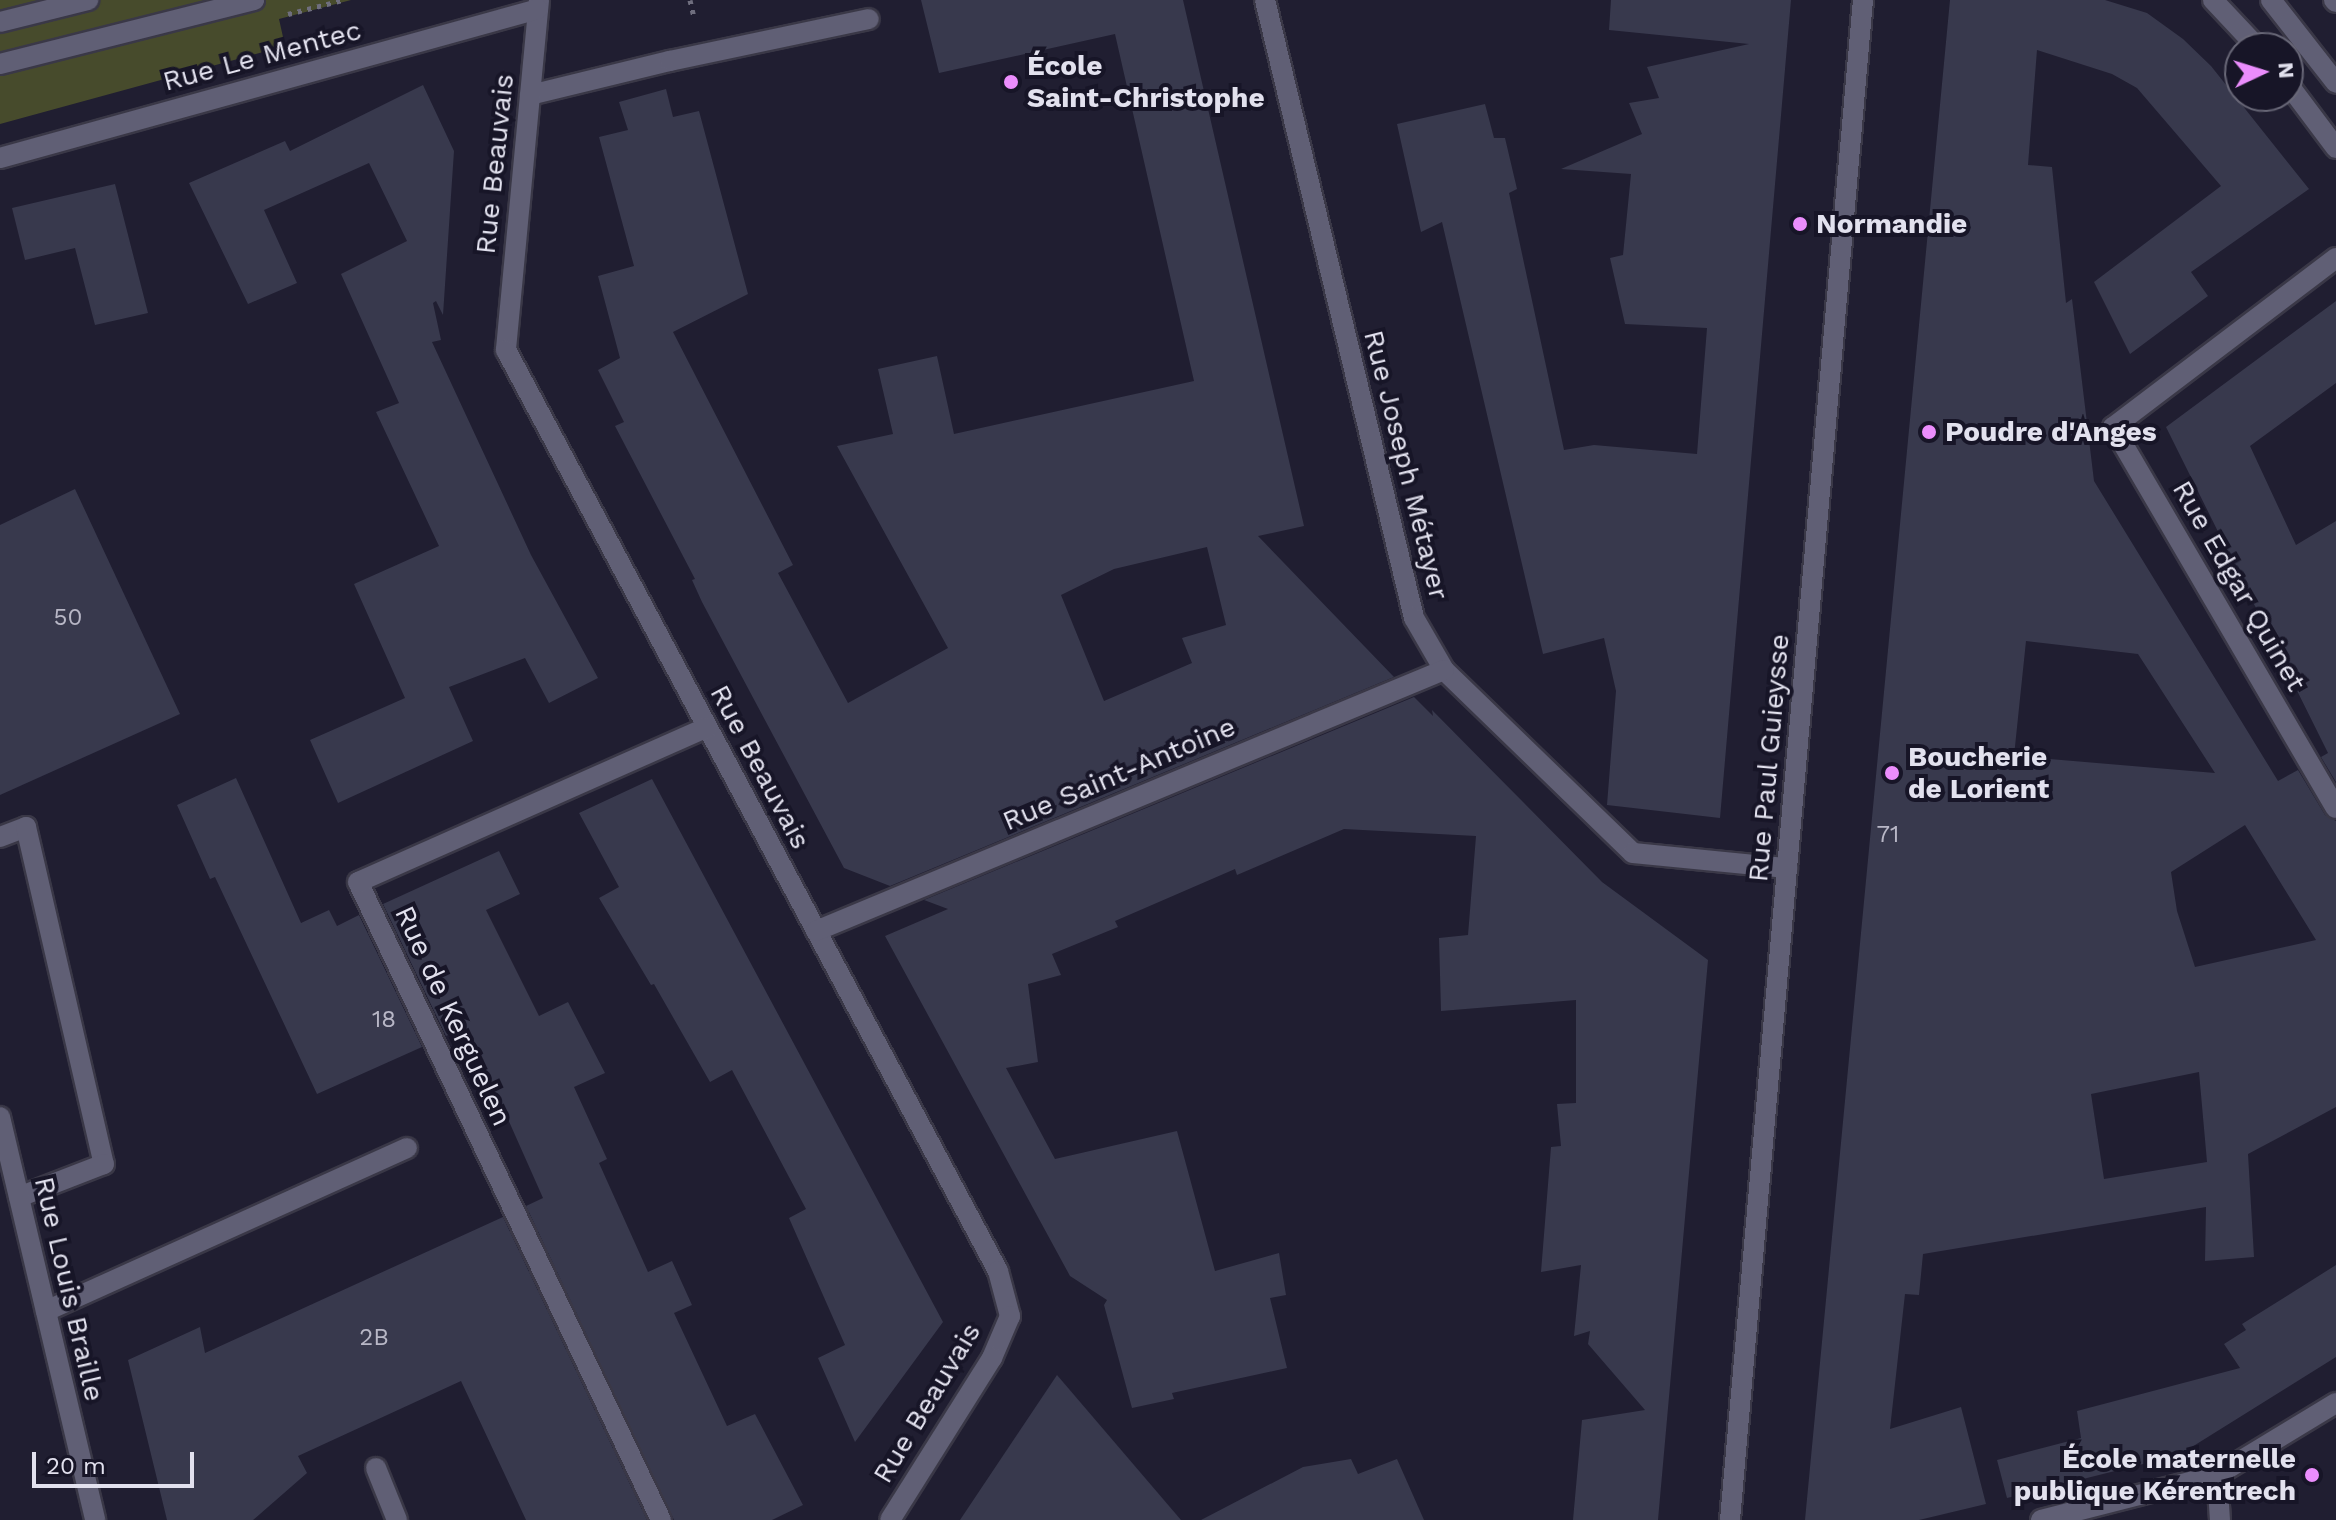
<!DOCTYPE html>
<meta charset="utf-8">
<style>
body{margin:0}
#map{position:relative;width:2336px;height:1520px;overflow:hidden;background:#201e31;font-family:"Work Sans",sans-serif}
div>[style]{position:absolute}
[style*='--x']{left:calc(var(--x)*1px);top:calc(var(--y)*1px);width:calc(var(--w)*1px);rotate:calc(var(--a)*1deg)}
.green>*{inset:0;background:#474b2c}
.building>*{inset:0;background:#38394d}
.path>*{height:5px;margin-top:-2.5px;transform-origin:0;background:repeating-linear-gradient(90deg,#6f6e7e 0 4px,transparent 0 10px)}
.roads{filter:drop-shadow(2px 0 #3a3847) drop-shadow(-2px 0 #3a3847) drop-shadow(0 2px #3a3847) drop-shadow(0 -2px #3a3847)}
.service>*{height:20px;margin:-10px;padding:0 10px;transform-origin:10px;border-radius:10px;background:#605f75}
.minor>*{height:20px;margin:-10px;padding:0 10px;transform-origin:10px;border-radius:10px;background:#605f75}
.secondary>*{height:20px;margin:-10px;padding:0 10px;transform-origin:10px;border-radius:10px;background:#605f75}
.dots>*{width:22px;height:22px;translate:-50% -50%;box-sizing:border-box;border:4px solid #171527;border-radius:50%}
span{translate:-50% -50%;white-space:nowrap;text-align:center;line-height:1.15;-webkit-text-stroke:8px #171527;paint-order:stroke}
.number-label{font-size:24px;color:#b8b7c6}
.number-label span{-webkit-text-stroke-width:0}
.street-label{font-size:28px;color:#e2e1ee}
.poi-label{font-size:28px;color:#e2e1ee;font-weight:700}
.left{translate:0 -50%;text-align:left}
.right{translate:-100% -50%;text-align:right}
.north{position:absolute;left:2224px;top:32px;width:80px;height:80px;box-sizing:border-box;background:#171527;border:2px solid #686777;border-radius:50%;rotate:86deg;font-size:22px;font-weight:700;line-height:32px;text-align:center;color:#e2e1ee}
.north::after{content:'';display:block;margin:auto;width:28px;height:36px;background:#eb8dfc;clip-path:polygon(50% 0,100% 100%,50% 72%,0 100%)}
.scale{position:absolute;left:32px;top:1452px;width:162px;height:36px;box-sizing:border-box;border:4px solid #e2e1ee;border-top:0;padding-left:10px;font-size:24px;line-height:28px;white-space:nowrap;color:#e2e1ee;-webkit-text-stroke:6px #171527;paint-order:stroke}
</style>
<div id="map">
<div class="green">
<i style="clip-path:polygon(0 0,351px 0,279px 19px,285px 46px,0 124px)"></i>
</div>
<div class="building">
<i style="clip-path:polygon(evenodd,921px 0,1183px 0,1304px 526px,1258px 536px,1394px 677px,890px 886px,844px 868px,702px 602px,692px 580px,695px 579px,615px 426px,624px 422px,598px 370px,620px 358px,598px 276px,634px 266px,599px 137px,628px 130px,619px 102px,666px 89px,673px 117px,699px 111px,748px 294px,673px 332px,793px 565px,778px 573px,848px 703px,948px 648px,837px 446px,893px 434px,878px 369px,937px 356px,954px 434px,1194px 381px,1115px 34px,939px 73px,921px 0,1207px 547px,1226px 625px,1182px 638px,1192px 663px,1104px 701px,1061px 595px,1114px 569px,1207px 547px)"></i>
<i style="clip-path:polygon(1611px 0,1791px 0,1720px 818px,1607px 805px,1616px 691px,1604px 638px,1543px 654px,1442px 222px,1421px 232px,1397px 124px,1485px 104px,1494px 138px,1505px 138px,1517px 189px,1509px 193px,1564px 450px,1594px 445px,1697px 454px,1707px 328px,1625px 324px,1610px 258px,1623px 255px,1631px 174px,1561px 169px,1642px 134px,1629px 103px,1659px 98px,1647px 67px,1749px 44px,1609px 30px)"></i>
<i style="clip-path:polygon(evenodd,1950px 0,2105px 0,2147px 13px,2183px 39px,2211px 66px,2309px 189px,2191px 272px,2208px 296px,2130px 354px,2094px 282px,2221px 186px,2137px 88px,2112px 74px,2037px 50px,2028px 165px,2052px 167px,2066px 303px,2072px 299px,2094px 481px,2278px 781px,2298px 770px,2325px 815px,2336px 821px,2336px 1107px,2248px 1154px,2254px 1257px,2205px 1261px,2206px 1207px,1923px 1254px,1919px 1295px,1905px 1294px,1890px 1429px,1961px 1407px,1986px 1504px,1919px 1520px,1805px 1520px,1950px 0,2026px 641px,2138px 654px,2215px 773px,2014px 756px,2026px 641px,1950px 0,2245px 825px,2316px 940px,2195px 967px,2177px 911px,2171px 872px,2245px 825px,1950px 0,2199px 1072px,2207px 1162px,2104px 1179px,2091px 1094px,2199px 1072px)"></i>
<i style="clip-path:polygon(423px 85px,454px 151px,443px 315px,436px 301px,433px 303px,441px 340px,432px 342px,531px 555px,598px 678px,549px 703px,525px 658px,449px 687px,473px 741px,338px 803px,310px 740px,405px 698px,354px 584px,439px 546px,376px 412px,399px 403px,341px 274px,407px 241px,369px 163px,264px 210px,297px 283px,248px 304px,189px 183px,285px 141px,290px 151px)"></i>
<i style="clip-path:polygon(115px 184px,148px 313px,95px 325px,75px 248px,25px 260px,12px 208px)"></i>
<i style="clip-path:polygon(2336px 301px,2336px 383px,2250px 446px,2296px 545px,2336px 521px,2336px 782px,2321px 757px,2328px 753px,2166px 427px)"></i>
<i style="clip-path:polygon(75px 489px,180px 714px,0 795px,0 525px)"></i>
<i style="clip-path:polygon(1414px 697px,1433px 716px,1432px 710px,1602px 882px,1708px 960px,1658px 1520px,1573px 1520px,1582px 1420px,1645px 1410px,1588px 1344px,1590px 1331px,1574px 1336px,1581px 1265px,1541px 1272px,1551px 1147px,1561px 1146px,1557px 1104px,1576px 1103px,1576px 1000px,1441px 1011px,1439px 938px,1468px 935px,1476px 836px,1344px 829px,1237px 875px,1235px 869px,1115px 921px,1118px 927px,1052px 954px,1061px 975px,1028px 984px,1038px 1062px,1006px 1068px,1055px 1159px,1177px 1131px,1215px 1271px,1279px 1253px,1286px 1295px,1270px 1298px,1287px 1368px,1172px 1393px,1174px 1399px,1132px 1408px,1104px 1305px,1107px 1300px,1070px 1276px,885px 936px,948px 909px,924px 900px)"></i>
<i style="clip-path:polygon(236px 778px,301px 923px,329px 910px,337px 926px,359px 915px,422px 1047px,317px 1094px,215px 877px,210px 879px,177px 805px)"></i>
<i style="clip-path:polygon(652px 779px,943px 1322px,855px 1442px,818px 1358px,845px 1345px,789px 1218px,806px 1209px,732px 1070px,710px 1082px,654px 984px,651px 985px,599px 898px,619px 887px,579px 813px)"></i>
<i style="clip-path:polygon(499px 851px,520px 894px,486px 910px,539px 1016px,568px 1002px,605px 1073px,574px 1087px,607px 1159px,599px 1163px,648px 1272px,672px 1261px,692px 1305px,674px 1313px,727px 1426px,755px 1414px,803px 1505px,772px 1520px,674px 1520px,526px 1206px,543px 1198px,507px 1117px,500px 1119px,459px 1030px,446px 1036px,383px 904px)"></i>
<i style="clip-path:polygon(503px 1217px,647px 1520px,526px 1520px,461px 1381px,298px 1456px,307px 1473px,253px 1520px,167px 1520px,128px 1360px,200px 1327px,205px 1353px)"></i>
<i style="clip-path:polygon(2336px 1265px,2336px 1357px,2179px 1455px,2007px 1498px,1997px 1460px,2081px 1438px,2077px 1411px,2240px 1368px,2224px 1344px,2246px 1330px,2242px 1324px)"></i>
<i style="clip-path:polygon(1057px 1375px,1181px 1520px,960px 1520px)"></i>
<i style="clip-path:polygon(1351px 1459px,1358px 1474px,1397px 1459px,1424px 1520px,1201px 1520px,1303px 1467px)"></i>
</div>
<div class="path">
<i style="--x:690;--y:0;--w:18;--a:77"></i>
<i style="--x:288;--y:14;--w:57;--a:-14.3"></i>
</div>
<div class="roads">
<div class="service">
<i style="--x:2271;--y:0;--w:105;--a:51.9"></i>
<i style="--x:0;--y:22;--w:91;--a:-14"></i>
<i style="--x:530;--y:95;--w:144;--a:-13.7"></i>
<i style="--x:670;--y:61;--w:203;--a:-11.9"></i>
<i style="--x:0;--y:837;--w:28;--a:-21"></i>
<i style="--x:26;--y:827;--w:346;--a:77"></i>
<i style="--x:104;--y:1164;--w:91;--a:158.8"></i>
<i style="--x:46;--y:1311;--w:396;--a:-24.3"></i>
<i style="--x:376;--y:1468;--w:56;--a:68"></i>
</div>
<div class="minor">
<i style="--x:539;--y:0;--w:352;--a:95.4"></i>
<i style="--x:506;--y:350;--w:1044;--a:61.89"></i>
<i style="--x:998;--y:1271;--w:47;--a:75.1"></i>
<i style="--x:1010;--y:1316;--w:46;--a:113.2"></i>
<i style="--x:992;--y:1358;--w:191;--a:122.2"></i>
<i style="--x:1265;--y:0;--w:636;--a:76.44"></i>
<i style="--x:1414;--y:618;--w:60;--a:60"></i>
<i style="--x:1444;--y:670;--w:263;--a:44.1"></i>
<i style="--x:1633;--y:853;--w:155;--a:5.6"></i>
<i style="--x:0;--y:158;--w:558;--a:-15.48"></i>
<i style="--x:2336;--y:258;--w:280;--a:142.8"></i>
<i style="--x:2113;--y:427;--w:441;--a:59.7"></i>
<i style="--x:816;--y:931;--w:680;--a:-22.57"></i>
<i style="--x:0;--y:1117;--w:414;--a:76.7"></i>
<i style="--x:2217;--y:1475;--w:45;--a:86.2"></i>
<i style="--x:661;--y:1520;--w:706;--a:-115.4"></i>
<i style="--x:358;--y:882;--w:382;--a:-23.9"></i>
<i style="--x:1730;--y:1520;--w:1526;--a:-85"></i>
<i style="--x:2041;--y:1520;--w:182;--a:-14.3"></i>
<i style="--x:2217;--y:1475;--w:139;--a:-31.2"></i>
</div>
<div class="secondary">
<i style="--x:2213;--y:0;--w:66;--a:46.8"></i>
<i style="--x:2334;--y:0;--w:3;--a:45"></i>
<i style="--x:0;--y:64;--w:262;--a:-14.1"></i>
<i style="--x:2288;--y:84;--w:80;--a:53.1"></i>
</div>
</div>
<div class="dots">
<i style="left:1011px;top:82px;background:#eb8dfc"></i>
<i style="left:1800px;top:224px;background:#eb8dfc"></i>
<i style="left:1929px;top:432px;background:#eb8dfc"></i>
<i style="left:1892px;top:773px;background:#eb8dfc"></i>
<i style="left:2312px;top:1475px;background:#eb8dfc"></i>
</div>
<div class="number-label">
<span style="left:68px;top:618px">50</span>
<span style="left:1888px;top:835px">71</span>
<span style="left:384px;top:1020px">18</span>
<span style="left:374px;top:1338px">2B</span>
</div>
<div class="street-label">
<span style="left:262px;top:56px;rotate:-15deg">Rue Le Mentec</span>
<span style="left:495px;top:164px;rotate:-84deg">Rue Beauvais</span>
<span style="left:1406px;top:465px;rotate:76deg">Rue Joseph Métayer</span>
<span style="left:2239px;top:586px;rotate:60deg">Rue Edgar Quinet</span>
<span style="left:1769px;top:758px;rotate:-85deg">Rue Paul Guieysse</span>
<span style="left:760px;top:767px;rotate:62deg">Rue Beauvais</span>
<span style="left:1119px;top:774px;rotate:-23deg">Rue Saint-Antoine</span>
<span style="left:453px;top:1016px;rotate:65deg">Rue de Kerguelen</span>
<span style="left:69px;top:1289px;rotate:77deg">Rue Louis Braille</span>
<span style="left:927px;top:1403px;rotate:-59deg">Rue Beauvais</span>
</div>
<div class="poi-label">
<span class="left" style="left:1027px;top:82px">École<br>Saint-Christophe</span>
<span class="left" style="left:1816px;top:224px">Normandie</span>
<span class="left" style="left:1945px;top:432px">Poudre d'Anges</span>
<span class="left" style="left:1908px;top:773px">Boucherie<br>de Lorient</span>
<span class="right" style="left:2296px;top:1475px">École maternelle<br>publique Kérentrech</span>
</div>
<div class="north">N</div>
<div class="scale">20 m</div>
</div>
